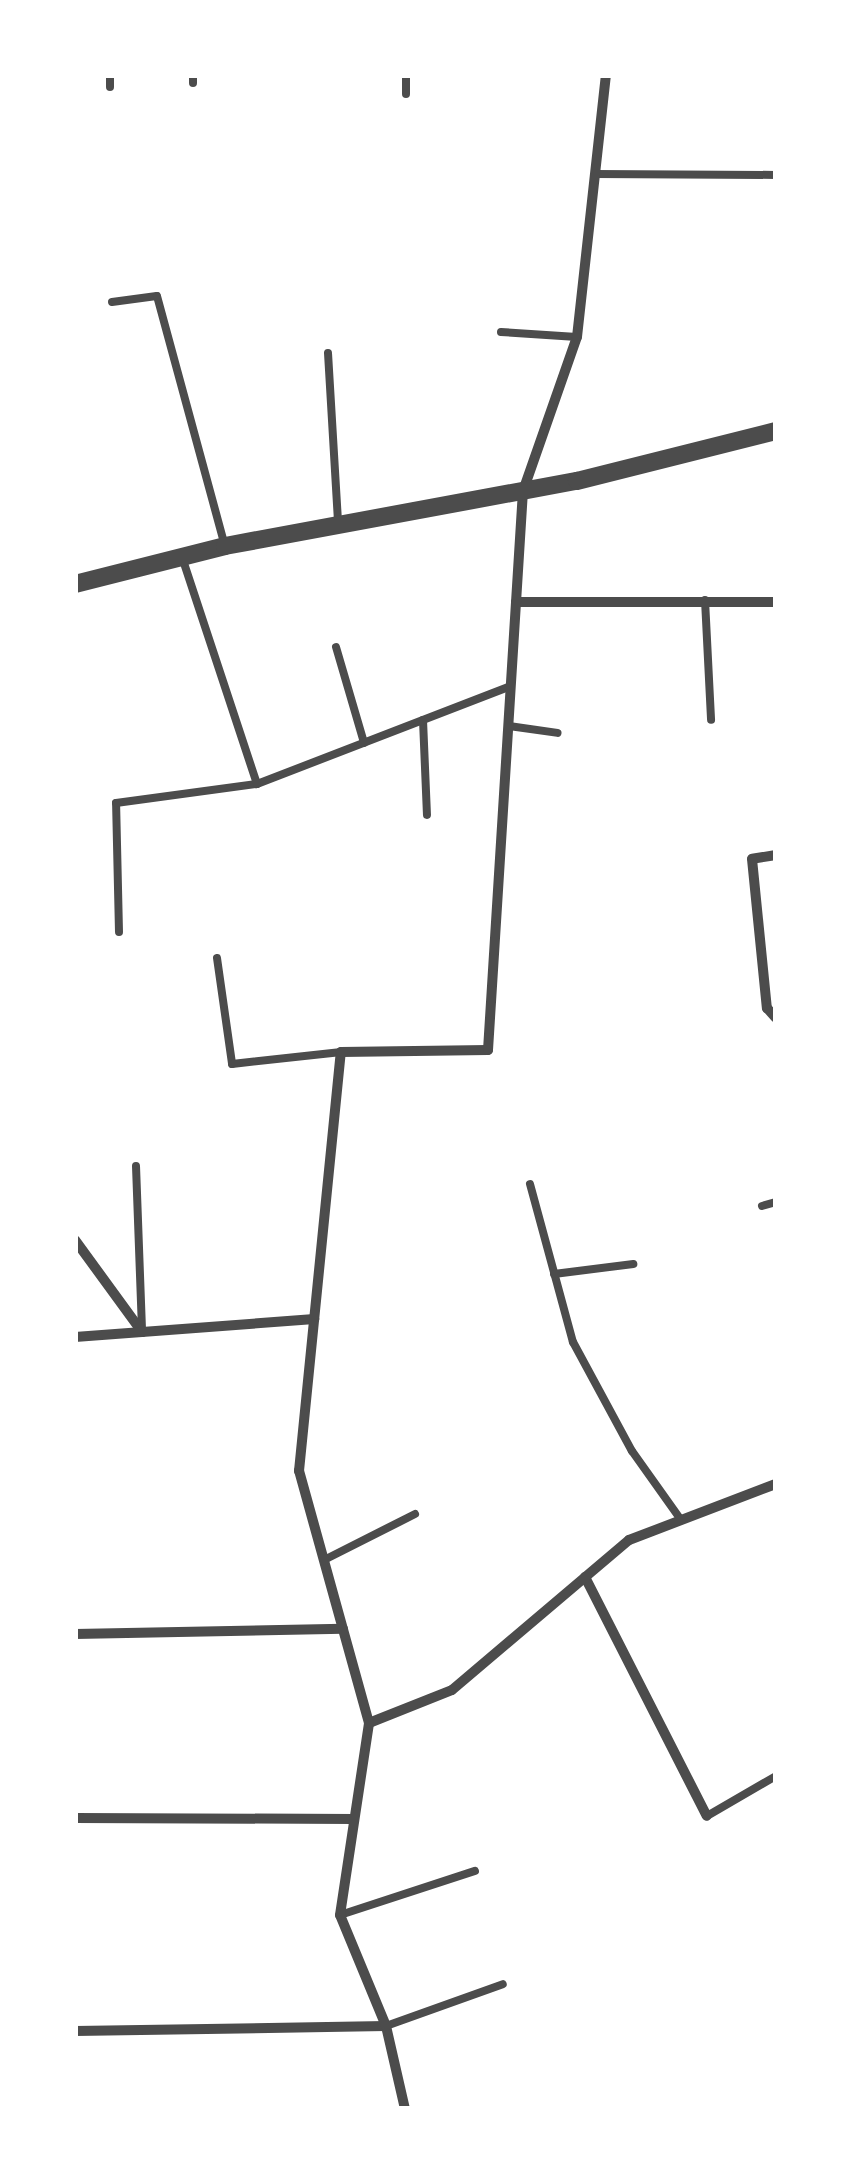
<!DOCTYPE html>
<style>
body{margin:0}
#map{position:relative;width:851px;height:2184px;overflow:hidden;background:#fff;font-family:"Asap Condensed",sans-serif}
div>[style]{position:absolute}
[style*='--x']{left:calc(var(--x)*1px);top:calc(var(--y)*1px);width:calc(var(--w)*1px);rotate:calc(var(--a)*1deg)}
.service>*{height:8px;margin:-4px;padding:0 4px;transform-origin:4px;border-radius:4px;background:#4c4c4c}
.minor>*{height:10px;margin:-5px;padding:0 5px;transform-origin:5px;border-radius:5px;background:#4c4c4c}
.tertiary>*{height:18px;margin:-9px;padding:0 9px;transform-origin:9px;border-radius:9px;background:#4c4c4c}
span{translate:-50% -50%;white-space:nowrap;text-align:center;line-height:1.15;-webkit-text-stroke:8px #fff;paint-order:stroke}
.frame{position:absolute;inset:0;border:78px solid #fff;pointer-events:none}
</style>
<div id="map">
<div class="service">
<i style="--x:110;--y:75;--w:12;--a:90"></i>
<i style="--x:193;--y:75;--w:8;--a:90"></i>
<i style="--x:406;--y:75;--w:19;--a:90"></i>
<i style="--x:595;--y:174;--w:181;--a:0.3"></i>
<i style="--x:112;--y:302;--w:45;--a:-7.6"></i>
<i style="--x:157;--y:296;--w:259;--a:74.8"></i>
<i style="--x:501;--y:332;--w:76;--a:3.8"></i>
<i style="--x:328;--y:353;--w:170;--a:86.6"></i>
<i style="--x:705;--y:600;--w:120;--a:87.1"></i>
<i style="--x:336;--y:647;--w:100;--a:73.7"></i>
<i style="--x:423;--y:720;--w:95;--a:87.6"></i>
<i style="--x:509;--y:726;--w:49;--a:8.1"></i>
<i style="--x:257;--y:784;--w:272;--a:-21.1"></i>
<i style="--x:119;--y:932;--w:129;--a:-91.3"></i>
<i style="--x:116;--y:803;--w:142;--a:-7.7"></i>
<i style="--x:257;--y:784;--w:239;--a:-108.3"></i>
<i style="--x:217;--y:958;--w:107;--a:81.9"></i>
<i style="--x:232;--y:1064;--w:110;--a:-6.3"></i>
<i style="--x:136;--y:1166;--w:166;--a:87.9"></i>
<i style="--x:530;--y:1184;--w:164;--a:74.8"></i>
<i style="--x:573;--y:1342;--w:124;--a:61.6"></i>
<i style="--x:632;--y:1451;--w:85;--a:54.6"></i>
<i style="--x:762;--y:1206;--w:15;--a:-16"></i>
<i style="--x:554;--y:1274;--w:80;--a:-7.2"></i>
<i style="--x:324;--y:1560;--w:102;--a:-26.8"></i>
<i style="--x:707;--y:1816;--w:80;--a:-30.1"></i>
<i style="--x:340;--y:1915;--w:142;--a:-18.1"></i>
<i style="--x:386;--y:2026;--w:124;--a:-19.7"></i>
</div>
<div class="minor">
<i style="--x:516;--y:602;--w:260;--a:0"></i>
<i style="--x:776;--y:855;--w:24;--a:171"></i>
<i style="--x:752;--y:859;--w:150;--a:84.3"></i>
<i style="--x:767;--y:1008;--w:13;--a:48"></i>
<i style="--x:75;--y:1240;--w:114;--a:53.9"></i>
<i style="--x:75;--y:1337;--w:240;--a:-4.3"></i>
<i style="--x:585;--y:1577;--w:268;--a:63"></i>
<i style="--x:75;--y:1634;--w:268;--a:-1.1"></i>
<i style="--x:369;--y:1723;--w:89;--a:-21.7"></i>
<i style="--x:452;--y:1690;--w:232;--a:-40.3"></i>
<i style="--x:629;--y:1540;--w:157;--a:-20.9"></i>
<i style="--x:75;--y:1818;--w:279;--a:0.2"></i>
<i style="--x:75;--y:2031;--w:311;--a:-0.9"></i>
<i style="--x:405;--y:2109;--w:85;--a:-102.9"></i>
<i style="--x:386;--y:2026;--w:120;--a:-112.5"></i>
<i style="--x:340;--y:1915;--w:194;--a:-81.4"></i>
<i style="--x:369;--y:1723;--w:262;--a:-105.5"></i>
<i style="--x:299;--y:1471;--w:421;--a:-84.3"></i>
<i style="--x:341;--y:1052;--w:147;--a:-0.8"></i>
<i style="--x:488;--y:1050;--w:560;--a:-86.42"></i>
<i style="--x:523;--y:491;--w:163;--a:-70.7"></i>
<i style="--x:577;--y:337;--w:264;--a:-83.7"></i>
</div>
<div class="tertiary">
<i style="--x:75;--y:584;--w:155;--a:-14.2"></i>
<i style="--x:225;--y:546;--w:358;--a:-10.5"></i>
<i style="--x:577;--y:481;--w:205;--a:-14.1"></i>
</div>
<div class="frame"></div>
</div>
